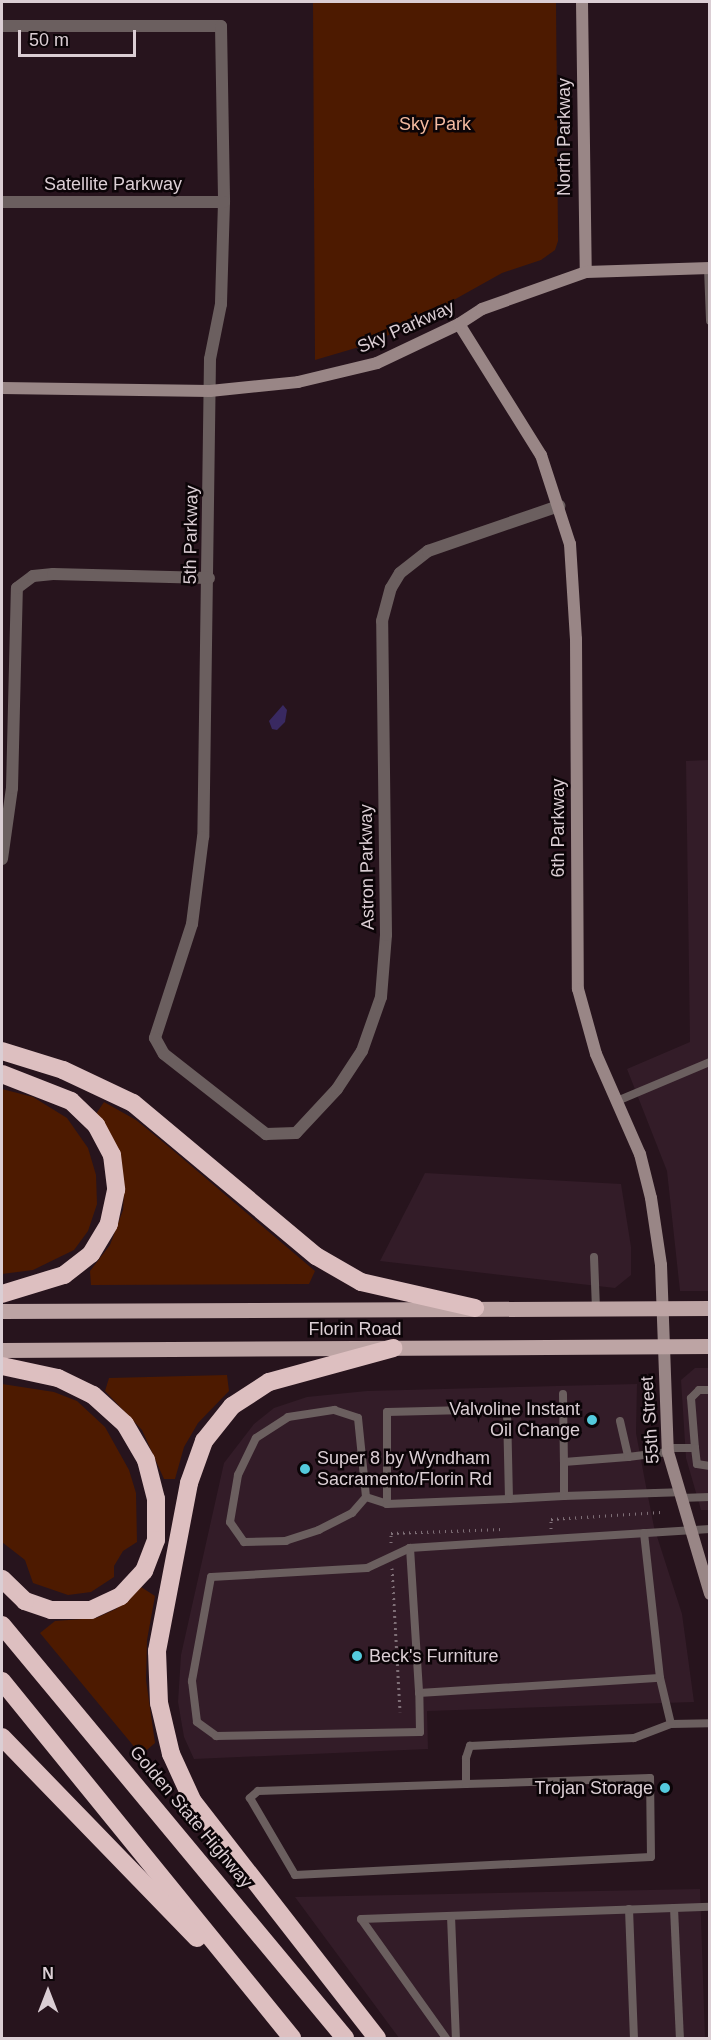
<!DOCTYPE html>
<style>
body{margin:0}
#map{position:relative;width:711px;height:2040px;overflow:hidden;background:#27141d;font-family:Arial,sans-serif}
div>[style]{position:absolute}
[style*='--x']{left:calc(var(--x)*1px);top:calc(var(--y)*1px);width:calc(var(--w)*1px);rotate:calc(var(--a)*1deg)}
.built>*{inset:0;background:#331c28}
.green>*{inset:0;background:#4d1a00}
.water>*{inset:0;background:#392961}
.path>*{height:3px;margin-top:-1.5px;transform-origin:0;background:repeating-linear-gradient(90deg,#7f6f77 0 1.5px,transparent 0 6px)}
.lane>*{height:8px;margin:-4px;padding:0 4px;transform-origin:4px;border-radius:4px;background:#6b5f5f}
.street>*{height:12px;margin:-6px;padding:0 6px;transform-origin:6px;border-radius:6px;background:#6b5f5f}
.secondary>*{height:12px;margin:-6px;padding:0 6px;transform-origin:6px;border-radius:6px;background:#998686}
.primary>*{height:15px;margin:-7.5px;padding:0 7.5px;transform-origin:7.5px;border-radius:7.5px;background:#bda4a4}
.highway>*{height:18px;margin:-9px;padding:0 9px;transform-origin:9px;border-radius:9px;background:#ddbfc0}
.dots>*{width:16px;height:16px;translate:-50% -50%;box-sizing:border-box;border:3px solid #0b0407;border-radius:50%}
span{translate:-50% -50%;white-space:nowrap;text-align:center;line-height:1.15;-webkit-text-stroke:5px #0b0407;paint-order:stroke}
.park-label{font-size:18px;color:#f3baa0}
.street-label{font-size:18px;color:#dbced4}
.poi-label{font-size:18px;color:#dbced4}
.right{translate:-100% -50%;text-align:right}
.left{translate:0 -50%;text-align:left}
.frame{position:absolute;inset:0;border:3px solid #dbced4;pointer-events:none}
.north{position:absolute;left:18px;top:1962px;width:60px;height:60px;-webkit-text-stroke:4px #0b0407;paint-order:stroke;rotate:0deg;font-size:16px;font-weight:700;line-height:24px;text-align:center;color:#dbced4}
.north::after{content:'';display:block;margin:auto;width:21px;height:27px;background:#dbced4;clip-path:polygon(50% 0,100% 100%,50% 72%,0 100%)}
.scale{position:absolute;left:18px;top:30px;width:118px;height:27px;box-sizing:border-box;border:3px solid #dbced4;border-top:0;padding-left:8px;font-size:18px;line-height:21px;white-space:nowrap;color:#dbced4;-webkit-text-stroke:4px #0b0407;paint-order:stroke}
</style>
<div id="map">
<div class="built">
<i style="clip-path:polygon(709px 760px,709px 1291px,680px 1291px,667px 1171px,627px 1069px,690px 1042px,686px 761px)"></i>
<i style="clip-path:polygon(425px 1173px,621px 1184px,631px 1247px,631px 1275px,615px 1288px,380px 1261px)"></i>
<i style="clip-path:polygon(695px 1368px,709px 1368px,709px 1510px,701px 1510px,686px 1458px,681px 1380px)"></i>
<i style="clip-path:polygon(637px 1384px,636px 1433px,645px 1481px,654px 1527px,682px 1614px,694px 1702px,427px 1711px,428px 1749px,194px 1759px,184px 1737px,178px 1702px,181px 1655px,224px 1463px,254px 1424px,274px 1408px,307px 1397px,367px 1391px)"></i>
<i style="clip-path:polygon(700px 1889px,705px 2038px,399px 2038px,295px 1897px)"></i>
</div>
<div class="green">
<i style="clip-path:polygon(313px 2px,556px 2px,558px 241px,555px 250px,541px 260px,502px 273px,400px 330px,366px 345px,315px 360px)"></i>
<i style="clip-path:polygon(2px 1089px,33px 1097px,67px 1118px,88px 1148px,96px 1175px,97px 1204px,88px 1231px,74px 1250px,33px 1270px,2px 1274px)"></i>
<i style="clip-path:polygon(104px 1102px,136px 1120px,169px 1147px,315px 1271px,309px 1284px,91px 1285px,90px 1271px,110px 1245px,123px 1210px,124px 1193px,96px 1114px)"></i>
<i style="clip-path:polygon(227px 1375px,229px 1391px,198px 1423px,184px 1447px,175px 1479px,164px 1479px,142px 1430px,105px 1391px,109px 1378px)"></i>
<i style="clip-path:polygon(2px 1384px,54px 1392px,77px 1401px,105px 1427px,129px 1470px,136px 1493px,137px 1542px,123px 1551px,114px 1566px,114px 1577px,91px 1592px,68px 1595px,33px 1583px,25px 1560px,2px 1542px)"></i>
<i style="clip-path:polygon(141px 1587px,155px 1596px,147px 1640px,146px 1680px,155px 1743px,141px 1755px,40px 1633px,55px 1621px,96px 1618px,116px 1609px)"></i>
</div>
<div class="water">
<i style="clip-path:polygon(283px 705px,287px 710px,285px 722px,277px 730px,272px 729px,269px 721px)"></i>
</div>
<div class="path">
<i style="--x:551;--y:1529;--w:10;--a:-90"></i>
<i style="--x:551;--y:1519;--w:110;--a:-3.6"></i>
<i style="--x:391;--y:1543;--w:10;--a:-90"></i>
<i style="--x:391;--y:1533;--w:112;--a:-2"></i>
<i style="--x:392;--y:1568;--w:144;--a:86.8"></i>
</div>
<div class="lane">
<i style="--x:708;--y:268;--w:53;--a:87.8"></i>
<i style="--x:617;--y:1101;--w:101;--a:-22.8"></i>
<i style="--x:594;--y:1257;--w:51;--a:87.8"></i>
<i style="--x:563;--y:1394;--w:68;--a:89.2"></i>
<i style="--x:564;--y:1462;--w:64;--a:-4.5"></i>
<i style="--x:620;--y:1421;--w:37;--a:77"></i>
<i style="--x:628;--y:1457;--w:40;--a:-7.1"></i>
<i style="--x:667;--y:1448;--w:28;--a:0"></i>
<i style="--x:695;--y:1448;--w:50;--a:-94.6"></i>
<i style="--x:691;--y:1398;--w:11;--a:-45"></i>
<i style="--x:699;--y:1390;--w:11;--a:0"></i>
<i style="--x:695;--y:1448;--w:16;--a:83"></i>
<i style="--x:697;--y:1464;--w:13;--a:9"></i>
<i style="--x:564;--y:1462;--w:34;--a:90"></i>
<i style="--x:366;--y:1497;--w:21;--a:131"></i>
<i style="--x:352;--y:1513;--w:37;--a:153"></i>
<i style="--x:319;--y:1530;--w:35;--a:162"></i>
<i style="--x:286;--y:1541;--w:42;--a:178.6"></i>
<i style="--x:244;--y:1542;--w:24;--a:-125"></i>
<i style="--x:230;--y:1522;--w:48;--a:-80.3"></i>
<i style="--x:238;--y:1475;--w:41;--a:-64.1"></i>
<i style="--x:256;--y:1438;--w:38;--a:-33"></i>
<i style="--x:288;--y:1417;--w:47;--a:-8.7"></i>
<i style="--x:334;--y:1410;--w:25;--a:18"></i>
<i style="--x:358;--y:1418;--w:79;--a:84.2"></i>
<i style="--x:366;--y:1497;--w:22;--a:18"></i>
<i style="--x:680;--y:1498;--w:30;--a:-2"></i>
<i style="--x:509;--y:1499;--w:90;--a:-91.3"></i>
<i style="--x:507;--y:1409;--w:120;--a:178.6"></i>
<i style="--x:387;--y:1412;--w:92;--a:90"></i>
<i style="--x:387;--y:1504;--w:122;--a:-2.3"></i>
<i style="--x:509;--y:1499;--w:55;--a:-3.1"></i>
<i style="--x:564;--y:1496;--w:91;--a:-1.9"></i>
<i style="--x:655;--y:1493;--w:23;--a:-2"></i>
<i style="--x:710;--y:1529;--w:301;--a:176.4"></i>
<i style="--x:410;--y:1548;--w:145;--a:86.4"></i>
<i style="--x:419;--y:1693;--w:241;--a:-3.6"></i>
<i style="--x:660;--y:1678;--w:47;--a:76.6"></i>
<i style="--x:671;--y:1724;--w:39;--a:-1"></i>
<i style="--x:644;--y:1533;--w:146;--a:83.7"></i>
<i style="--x:410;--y:1548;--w:47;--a:155.1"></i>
<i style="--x:367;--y:1568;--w:156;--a:176.7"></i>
<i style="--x:211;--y:1577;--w:106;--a:100.4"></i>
<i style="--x:192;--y:1681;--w:41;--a:83"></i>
<i style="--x:197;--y:1722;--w:24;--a:36"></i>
<i style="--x:216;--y:1736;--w:204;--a:-1.1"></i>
<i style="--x:420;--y:1732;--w:39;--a:-91"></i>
<i style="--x:466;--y:1784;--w:208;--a:178.1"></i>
<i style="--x:258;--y:1791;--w:11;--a:139"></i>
<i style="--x:250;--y:1798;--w:89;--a:59.7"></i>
<i style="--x:295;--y:1875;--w:356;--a:-2.9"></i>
<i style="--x:651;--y:1857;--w:79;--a:-90.7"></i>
<i style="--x:650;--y:1778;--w:184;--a:178.1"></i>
<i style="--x:466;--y:1784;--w:26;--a:-90"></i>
<i style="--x:466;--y:1758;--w:13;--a:-72"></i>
<i style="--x:470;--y:1746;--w:164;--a:-2.8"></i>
<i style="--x:634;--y:1738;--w:40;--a:-21"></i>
<i style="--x:674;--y:1908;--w:130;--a:87.4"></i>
<i style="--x:629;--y:1909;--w:129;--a:87.8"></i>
<i style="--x:451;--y:1916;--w:122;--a:87.7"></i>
<i style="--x:446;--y:2038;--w:146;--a:-125.5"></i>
<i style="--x:361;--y:1919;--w:349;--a:-2"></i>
</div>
<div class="street">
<i style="--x:2;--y:26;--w:219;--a:0"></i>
<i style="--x:221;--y:26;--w:176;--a:89"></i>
<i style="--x:224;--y:202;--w:102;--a:91.7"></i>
<i style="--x:221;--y:304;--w:56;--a:101.3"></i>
<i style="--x:210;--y:359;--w:478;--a:90.8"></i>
<i style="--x:203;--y:837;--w:88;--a:97.2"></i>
<i style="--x:192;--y:924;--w:120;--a:108"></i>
<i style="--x:155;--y:1038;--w:18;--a:61"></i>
<i style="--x:164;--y:1054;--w:130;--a:38.1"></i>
<i style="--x:266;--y:1134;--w:30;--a:-2"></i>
<i style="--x:296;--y:1133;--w:60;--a:-47"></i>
<i style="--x:337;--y:1089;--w:45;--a:-56.7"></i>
<i style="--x:362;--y:1051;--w:57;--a:-70.6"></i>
<i style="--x:381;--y:997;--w:62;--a:-85.4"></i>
<i style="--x:386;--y:935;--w:314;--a:-90.7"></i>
<i style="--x:382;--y:621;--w:34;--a:-75"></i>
<i style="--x:391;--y:588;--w:17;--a:-59"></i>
<i style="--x:400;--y:573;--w:36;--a:-38"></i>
<i style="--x:428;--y:551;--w:139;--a:-19"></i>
<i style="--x:2;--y:202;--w:222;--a:0"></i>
<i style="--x:2;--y:859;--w:72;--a:-82"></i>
<i style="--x:12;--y:788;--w:200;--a:-88.6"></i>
<i style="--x:17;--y:588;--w:20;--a:-37"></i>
<i style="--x:33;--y:576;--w:20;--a:-6"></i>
<i style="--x:53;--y:574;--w:156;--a:1.5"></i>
</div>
<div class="secondary">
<i style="--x:582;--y:2;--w:270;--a:89.2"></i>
<i style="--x:459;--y:324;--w:155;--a:58"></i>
<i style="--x:541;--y:455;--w:94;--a:72"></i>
<i style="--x:570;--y:544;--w:95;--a:86.4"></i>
<i style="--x:576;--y:639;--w:350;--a:89.7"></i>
<i style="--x:578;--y:989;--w:67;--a:74.5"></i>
<i style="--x:596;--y:1054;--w:109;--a:66.3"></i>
<i style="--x:640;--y:1154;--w:45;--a:76"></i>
<i style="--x:651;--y:1198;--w:68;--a:81.5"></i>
<i style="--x:661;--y:1265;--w:187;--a:87.9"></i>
<i style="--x:668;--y:1452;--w:148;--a:73.5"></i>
<i style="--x:2;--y:388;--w:208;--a:0.8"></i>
<i style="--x:210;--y:391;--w:88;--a:-5.8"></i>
<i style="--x:298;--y:382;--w:81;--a:-13.5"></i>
<i style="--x:377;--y:363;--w:91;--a:-25.4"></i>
<i style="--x:459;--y:324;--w:27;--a:-33"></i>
<i style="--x:482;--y:309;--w:110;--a:-19.6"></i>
<i style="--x:586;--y:272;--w:124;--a:-1.8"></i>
</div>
<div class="primary">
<i style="--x:2;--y:1311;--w:708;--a:-0.24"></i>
<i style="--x:2;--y:1350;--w:708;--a:-0.32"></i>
</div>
<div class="highway">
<i style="--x:2;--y:1051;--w:64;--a:17.3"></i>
<i style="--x:63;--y:1070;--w:77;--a:25.2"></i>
<i style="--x:133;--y:1103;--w:239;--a:39.9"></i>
<i style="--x:316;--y:1256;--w:52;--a:30"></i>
<i style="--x:361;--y:1282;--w:117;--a:12.8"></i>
<i style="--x:2;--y:1074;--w:74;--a:21.4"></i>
<i style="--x:71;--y:1101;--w:35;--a:44"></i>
<i style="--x:96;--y:1125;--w:34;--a:62"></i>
<i style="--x:112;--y:1155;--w:35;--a:83"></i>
<i style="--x:116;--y:1190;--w:35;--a:102"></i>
<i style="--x:109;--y:1224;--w:35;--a:121"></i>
<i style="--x:91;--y:1254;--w:34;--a:142"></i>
<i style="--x:64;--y:1275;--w:65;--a:163"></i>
<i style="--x:2;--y:1366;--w:57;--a:12.1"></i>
<i style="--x:58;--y:1378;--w:39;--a:26"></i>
<i style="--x:93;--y:1395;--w:43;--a:42.2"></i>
<i style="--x:125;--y:1424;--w:42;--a:59.7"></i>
<i style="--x:146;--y:1460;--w:40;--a:75.6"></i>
<i style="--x:156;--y:1499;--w:41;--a:90"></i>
<i style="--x:156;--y:1540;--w:33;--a:111"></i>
<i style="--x:144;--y:1571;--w:34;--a:133"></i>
<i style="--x:121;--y:1596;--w:33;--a:155"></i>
<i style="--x:91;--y:1610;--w:40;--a:180"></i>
<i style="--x:51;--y:1610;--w:28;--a:-161"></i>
<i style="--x:25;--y:1601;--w:32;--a:-136"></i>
<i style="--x:2;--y:1625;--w:537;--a:50.29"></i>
<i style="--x:2;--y:1681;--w:460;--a:50.9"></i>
<i style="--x:2;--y:1737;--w:280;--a:45.9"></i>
<i style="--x:377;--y:2038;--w:299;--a:-127.9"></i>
<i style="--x:193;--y:1802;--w:53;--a:-114.6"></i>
<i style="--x:171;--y:1754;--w:52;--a:-103.2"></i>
<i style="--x:159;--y:1703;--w:52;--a:-92.2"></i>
<i style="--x:157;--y:1651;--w:171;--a:-79.2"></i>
<i style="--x:189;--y:1483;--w:45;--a:-70.3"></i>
<i style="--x:204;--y:1441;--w:45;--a:-51.3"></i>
<i style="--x:232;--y:1406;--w:44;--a:-33"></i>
<i style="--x:269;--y:1382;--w:129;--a:-15.3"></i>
</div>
<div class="dots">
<i style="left:592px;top:1420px;background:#54cadd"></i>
<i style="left:305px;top:1469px;background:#54cadd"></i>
<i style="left:357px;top:1656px;background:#54cadd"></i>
<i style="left:665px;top:1788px;background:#54cadd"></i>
</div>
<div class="park-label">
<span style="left:435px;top:124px">Sky Park</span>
</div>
<div class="street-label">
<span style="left:564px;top:137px;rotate:-90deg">North Parkway</span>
<span style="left:113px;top:184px">Satellite Parkway</span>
<span style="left:406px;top:327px;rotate:-24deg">Sky Parkway</span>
<span style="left:191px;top:535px;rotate:-89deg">5th Parkway</span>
<span style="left:558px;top:828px;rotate:-90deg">6th Parkway</span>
<span style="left:367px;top:867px;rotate:-91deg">Astron Parkway</span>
<span style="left:355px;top:1329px">Florin Road</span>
<span style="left:650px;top:1420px;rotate:-94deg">55th Street</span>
<span style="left:191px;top:1817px;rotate:50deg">Golden State Highway</span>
</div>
<div class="poi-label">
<span class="right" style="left:580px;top:1420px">Valvoline Instant<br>Oil Change</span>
<span class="left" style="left:317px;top:1469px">Super 8 by Wyndham<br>Sacramento/Florin Rd</span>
<span class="left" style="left:369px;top:1656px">Beck's Furniture</span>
<span class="right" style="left:653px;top:1788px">Trojan Storage</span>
</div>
<div class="frame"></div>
<div class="north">N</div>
<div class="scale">50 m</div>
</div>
